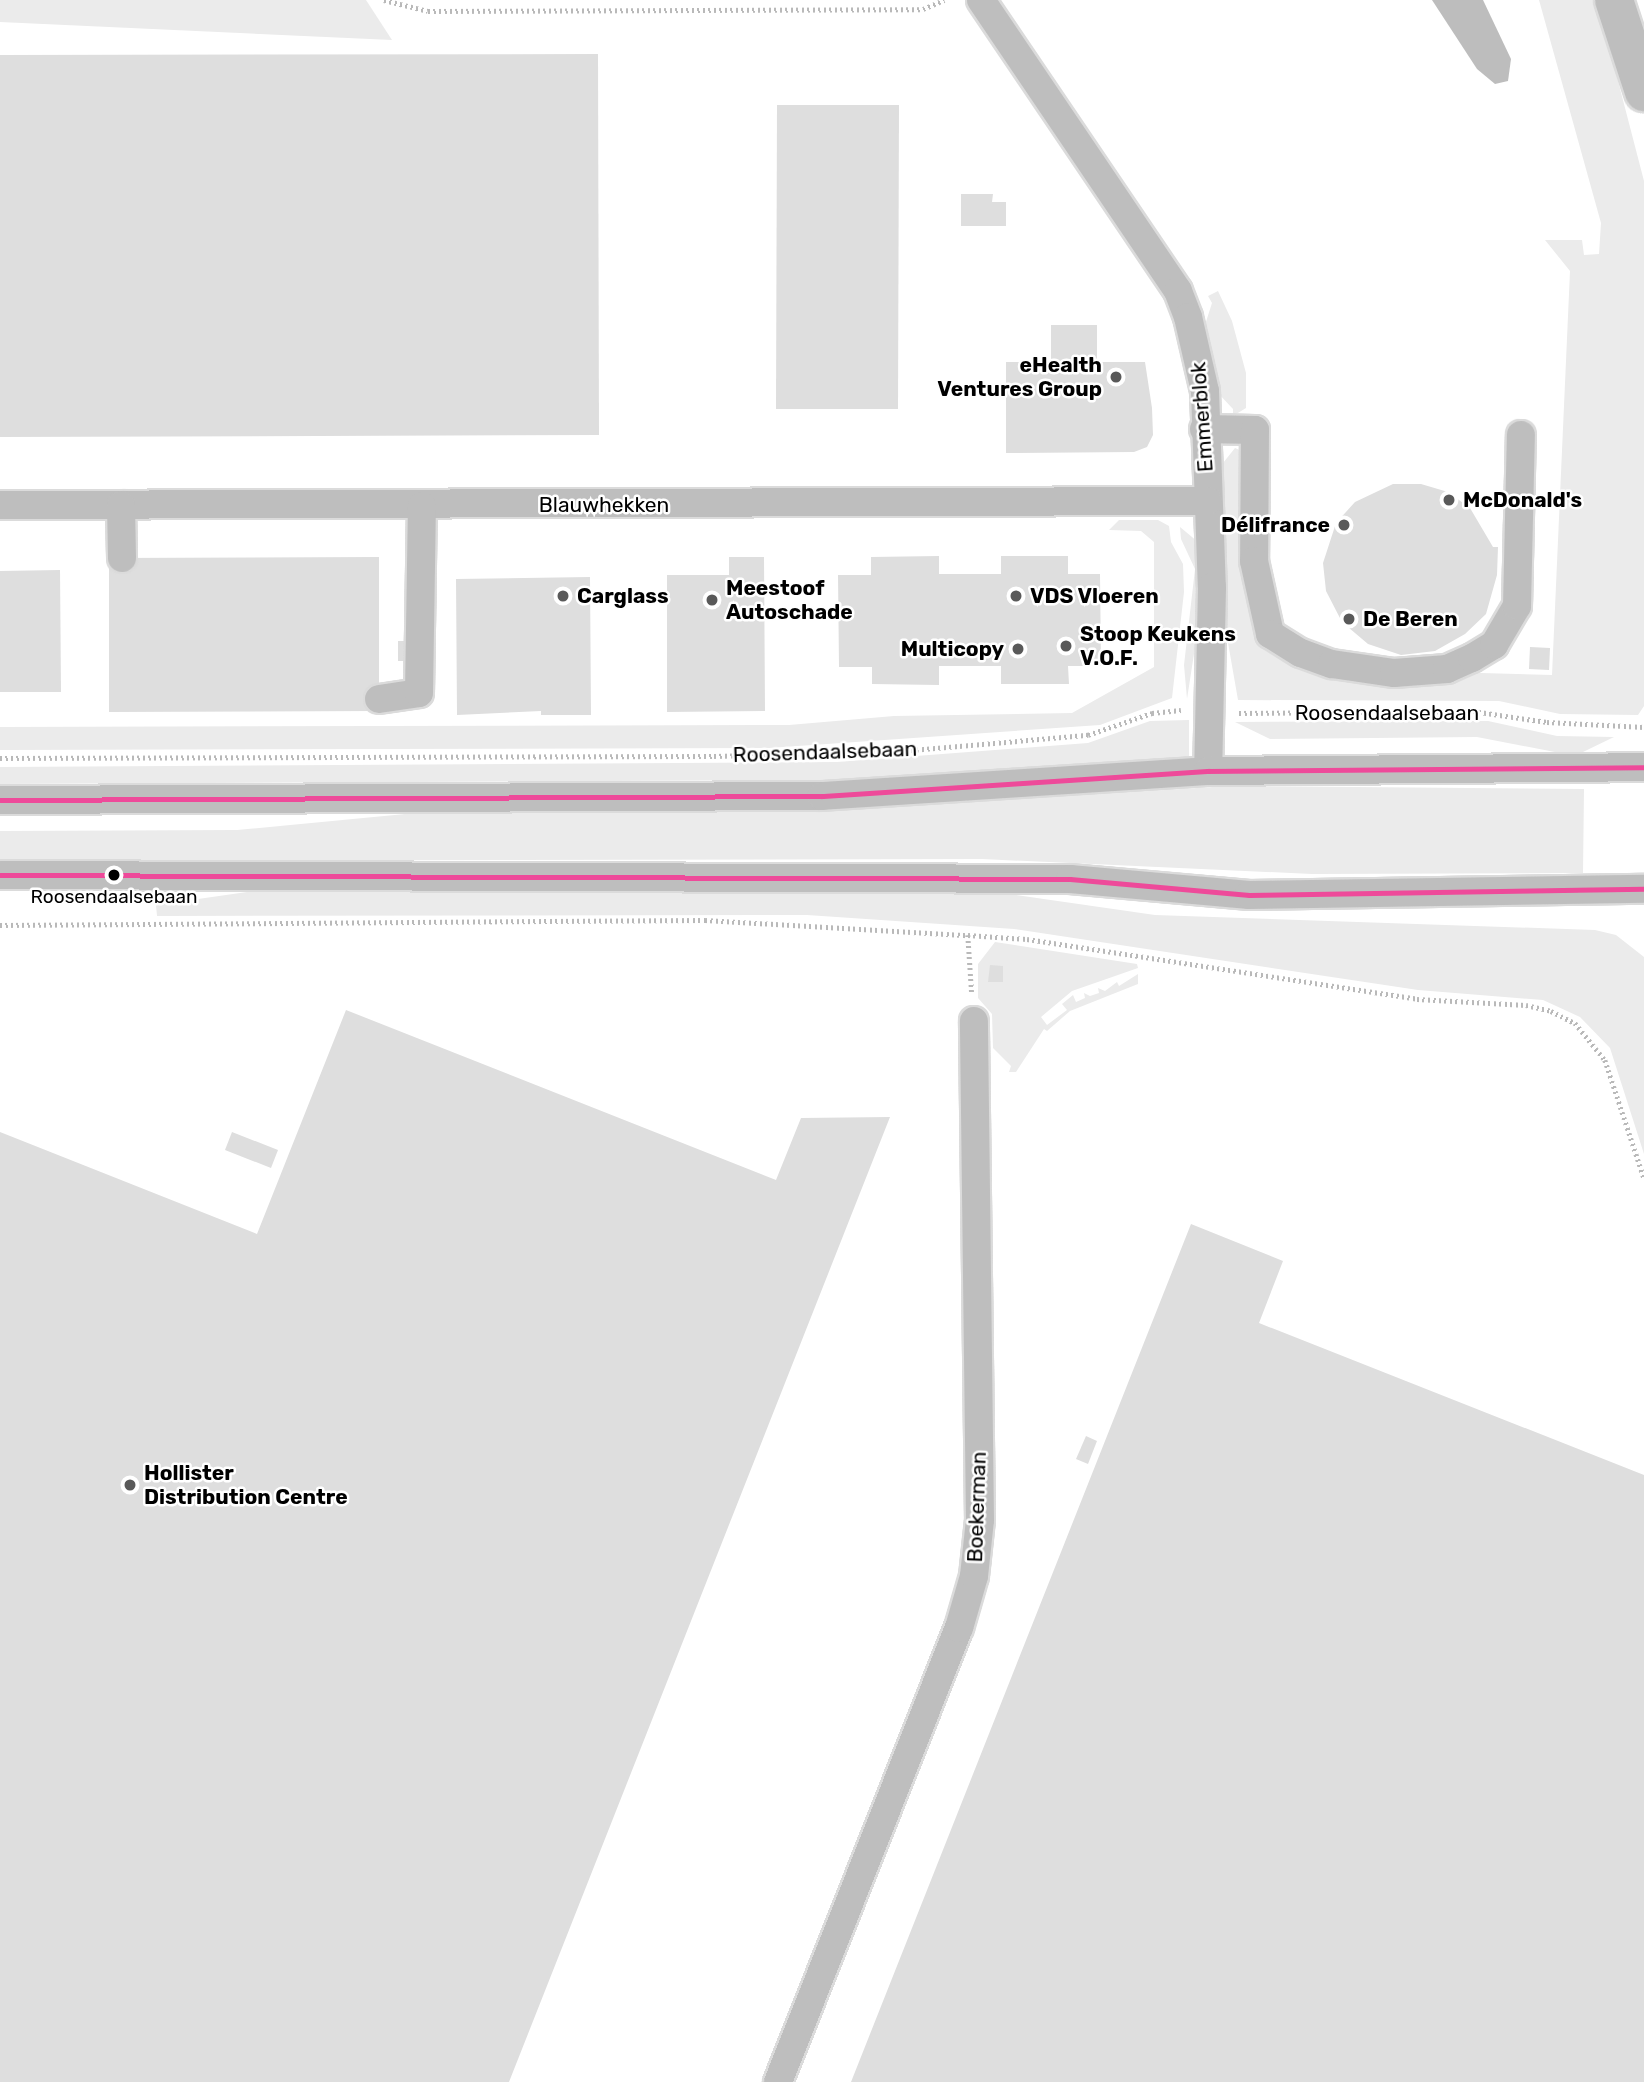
<!DOCTYPE html>
<meta charset="utf-8">
<style>
body{margin:0}
#map{position:relative;width:1644px;height:2082px;overflow:hidden;background:#fff;font-family:Rubik,sans-serif}
div>[style]{position:absolute}
[style*='--x']{left:calc(var(--x)*1px);top:calc(var(--y)*1px);width:calc(var(--w)*1px);rotate:calc(var(--a)*1deg)}
.green>*{inset:0;background:#ebebeb}
.water>*{inset:0;background:#bdbdbd}
.building>*{inset:0;background:#dedede}
.path>*{height:4.5px;margin-top:-2.25px;transform-origin:0;background:repeating-linear-gradient(90deg,#b9b9b9 0 2px,transparent 0 5.5px)}
.roads{filter:drop-shadow(2px 0 #dbdbdb) drop-shadow(-2px 0 #dbdbdb) drop-shadow(0 2px #dbdbdb) drop-shadow(0 -2px #dbdbdb)}
.minor>*{height:28px;margin:-14px;padding:0 14px;transform-origin:14px;border-radius:14px;background:#bebebe}
.highway>*{height:38px;margin:-19px;padding:0 19px;transform-origin:19px;border-radius:19px;background:#bebebe}
.bus-1>*{height:5px;margin:-2.5px;padding:0 2.5px;transform-origin:2.5px;border-radius:2.5px;background:#ee4a9a}
.dots>*{width:19px;height:19px;translate:-50% -50%;box-sizing:border-box;border:4px solid #fff;border-radius:50%}
span{translate:-50% -50%;white-space:nowrap;text-align:center;line-height:1.15;-webkit-text-stroke:5px #fff;paint-order:stroke}
.bus-label{font-size:19px;color:#000}
.poi-label{font-size:21px;color:#000;font-weight:700}
.right{translate:-100% -50%;text-align:right}
.left{translate:0 -50%;text-align:left}
.street-label{font-size:21px;color:#000}
</style>
<div id="map">
<div class="green">
<i style="clip-path:polygon(0 0,366px 0,392px 40px,0 22px)"></i>
<i style="clip-path:polygon(1539px 0,1597px 0,1644px 181px,1644px 706px,1638px 715px,1560px 714px,1499px 701px,1238px 700px,1223px 614px,1219px 468px,1235px 448px,1244px 452px,1250px 609px,1255px 626px,1284px 659px,1301px 668px,1552px 675px,1570px 271px,1545px 240px,1582px 240px,1584px 255px,1599px 254px,1601px 223px)"></i>
<i style="clip-path:polygon(1218px 291px,1232px 321px,1246px 373px,1246px 408px,1233px 416px,1233px 409px,1217px 392px,1204px 328px,1212px 303px,1208px 296px)"></i>
<i style="clip-path:polygon(1119px 520px,1158px 520px,1169px 526px,1171px 542px,1183px 564px,1184px 592px,1172px 698px,1100px 725px,769px 748px,0 750px,0 727px,789px 725px,894px 716px,1072px 713px,1154px 667px,1154px 542px,1141px 531px,1109px 530px)"></i>
<i style="clip-path:polygon(1180px 527px,1198px 542px,1200px 615px,1187px 699px,1184px 665px,1195px 569px,1181px 539px)"></i>
<i style="clip-path:polygon(1189px 720px,1189px 757px,838px 780px,0 784px,0 767px,837px 762px,1088px 743px,1150px 721px)"></i>
<i style="clip-path:polygon(1488px 721px,1557px 736px,1614px 737px,1583px 752px,1560px 753px,1477px 737px,1270px 739px,1235px 722px)"></i>
<i style="clip-path:polygon(1229px 786px,1584px 789px,1583px 873px,1312px 874px,982px 859px,0 861px,0 831px,237px 830px,405px 814px,845px 810px)"></i>
<i style="clip-path:polygon(981px 890px,1155px 915px,1595px 930px,1616px 935px,1644px 957px,1644px 1154px,1610px 1048px,1580px 1017px,1543px 1000px,1418px 990px,1014px 929px,807px 915px,157px 916px,156px 905px,247px 892px)"></i>
<i style="clip-path:polygon(995px 942px,1137px 964px,1138px 968px,1072px 991px,1041px 1017px,1047px 1025px,1067px 1010px,1062px 1004px,1073px 995px,1076px 1002px,1085px 998px,1084px 993px,1090px 996px,1099px 993px,1098px 988px,1105px 991px,1117px 982px,1119px 986px,1138px 974px,1138px 984px,1070px 1011px,1047px 1031px,1044px 1029px,1016px 1072px,1009px 1072px,1011px 1066px,993px 1048px,992px 1014px,978px 998px,978px 964px)"></i>
</div>
<div class="water">
<i style="clip-path:polygon(1432px 0,1483px 0,1511px 59px,1508px 81px,1495px 84px,1477px 69px)"></i>
</div>
<div class="building">
<i style="clip-path:polygon(598px 54px,599px 435px,0 437px,0 55px)"></i>
<i style="clip-path:polygon(777px 105px,899px 105px,898px 409px,776px 409px)"></i>
<i style="clip-path:polygon(961px 194px,993px 194px,992px 202px,1006px 202px,1006px 226px,961px 226px)"></i>
<i style="clip-path:polygon(1051px 325px,1097px 325px,1097px 362px,1145px 362px,1152px 408px,1153px 435px,1147px 447px,1134px 452px,1006px 453px,1006px 362px,1051px 362px)"></i>
<i style="clip-path:polygon(1393px 484px,1421px 484px,1448px 492px,1470px 508px,1493px 547px,1498px 547px,1497px 575px,1486px 614px,1465px 634px,1435px 651px,1401px 655px,1368px 644px,1342px 622px,1326px 591px,1323px 563px,1336px 523px,1355px 502px)"></i>
<i style="clip-path:polygon(939px 556px,939px 574px,1001px 574px,1001px 556px,1068px 556px,1068px 574px,1100px 574px,1101px 666px,1068px 666px,1069px 684px,1001px 684px,1001px 666px,939px 666px,939px 685px,872px 684px,872px 667px,839px 667px,838px 575px,871px 575px,871px 557px)"></i>
<i style="clip-path:polygon(379px 557px,379px 711px,109px 712px,109px 558px)"></i>
<i style="clip-path:polygon(729px 557px,764px 557px,765px 711px,667px 712px,667px 575px,729px 575px)"></i>
<i style="clip-path:polygon(60px 570px,61px 692px,0 692px,0 571px)"></i>
<i style="clip-path:polygon(590px 577px,591px 715px,541px 715px,541px 711px,457px 715px,456px 579px)"></i>
<i style="clip-path:polygon(398px 641px,434px 641px,434px 661px,398px 661px)"></i>
<i style="clip-path:polygon(1530px 647px,1550px 648px,1549px 670px,1529px 669px)"></i>
<i style="clip-path:polygon(990px 965px,1003px 966px,1003px 982px,988px 982px)"></i>
<i style="clip-path:polygon(346px 1010px,776px 1180px,801px 1118px,890px 1117px,509px 2082px,0 2082px,0 1132px,257px 1234px)"></i>
<i style="clip-path:polygon(232px 1132px,278px 1150px,271px 1168px,225px 1150px)"></i>
<i style="clip-path:polygon(1191px 1224px,1283px 1261px,1259px 1323px,1644px 1475px,1644px 2082px,851px 2082px)"></i>
<i style="clip-path:polygon(1086px 1436px,1097px 1441px,1088px 1464px,1076px 1459px)"></i>
</div>
<div class="path">
<i style="--x:384;--y:0;--w:45;--a:14"></i>
<i style="--x:428;--y:11;--w:495;--a:-0.2"></i>
<i style="--x:923;--y:9;--w:23;--a:-23"></i>
<i style="--x:1239;--y:713;--w:234;--a:-0.5"></i>
<i style="--x:1473;--y:711;--w:75;--a:8.5"></i>
<i style="--x:1547;--y:722;--w:97;--a:3"></i>
<i style="--x:0;--y:758;--w:714;--a:-0.16"></i>
<i style="--x:714;--y:756;--w:186;--a:-1.5"></i>
<i style="--x:900;--y:751;--w:189;--a:-4.9"></i>
<i style="--x:1088;--y:735;--w:68;--a:-19"></i>
<i style="--x:1152;--y:713;--w:29;--a:-6"></i>
<i style="--x:0;--y:925;--w:705;--a:-0.41"></i>
<i style="--x:705;--y:920;--w:263;--a:3.3"></i>
<i style="--x:968;--y:935;--w:60;--a:86.2"></i>
<i style="--x:968;--y:935;--w:59;--a:3.9"></i>
<i style="--x:1027;--y:939;--w:395;--a:8.7"></i>
<i style="--x:1417;--y:999;--w:109;--a:3.2"></i>
<i style="--x:1526;--y:1005;--w:26;--a:13"></i>
<i style="--x:1551;--y:1011;--w:27;--a:27"></i>
<i style="--x:1575;--y:1023;--w:48;--a:51"></i>
<i style="--x:1605;--y:1060;--w:124;--a:71.7"></i>
</div>
<div class="roads">
<div class="minor">
<i style="--x:981;--y:0;--w:351;--a:55.9"></i>
<i style="--x:1178;--y:291;--w:28;--a:69"></i>
<i style="--x:1188;--y:317;--w:76;--a:77.1"></i>
<i style="--x:1205;--y:391;--w:196;--a:88"></i>
<i style="--x:1212;--y:587;--w:184;--a:91.2"></i>
<i style="--x:1204;--y:429;--w:51;--a:1.1"></i>
<i style="--x:1255;--y:430;--w:131;--a:90.4"></i>
<i style="--x:1254;--y:561;--w:75;--a:77.6"></i>
<i style="--x:1270;--y:634;--w:36;--a:32"></i>
<i style="--x:1301;--y:653;--w:33;--a:20"></i>
<i style="--x:1332;--y:664;--w:63;--a:8.3"></i>
<i style="--x:1394;--y:673;--w:53;--a:-4.3"></i>
<i style="--x:1447;--y:669;--w:27;--a:-24"></i>
<i style="--x:1472;--y:658;--w:26;--a:-31"></i>
<i style="--x:1494;--y:645;--w:45;--a:-59.5"></i>
<i style="--x:1517;--y:606;--w:171;--a:-88.7"></i>
<i style="--x:0;--y:505;--w:1208;--a:-0.19"></i>
<i style="--x:121;--y:505;--w:53;--a:88.9"></i>
<i style="--x:379;--y:699;--w:40;--a:-8.5"></i>
<i style="--x:419;--y:693;--w:187;--a:-89.1"></i>
<i style="--x:0;--y:800;--w:822;--a:-0.28"></i>
<i style="--x:822;--y:796;--w:387;--a:-3.7"></i>
<i style="--x:1208;--y:771;--w:436;--a:-0.5"></i>
<i style="--x:0;--y:875;--w:1070;--a:0.21"></i>
<i style="--x:1070;--y:879;--w:180;--a:5.1"></i>
<i style="--x:1249;--y:895;--w:395;--a:-0.9"></i>
<i style="--x:778;--y:2082;--w:489;--a:-68.3"></i>
<i style="--x:959;--y:1628;--w:54;--a:-73.9"></i>
<i style="--x:974;--y:1576;--w:56;--a:-83.9"></i>
<i style="--x:980;--y:1520;--w:499;--a:-90.7"></i>
</div>
<div class="highway">
<i style="--x:1614;--y:0;--w:97;--a:71.9"></i>
</div>
</div>
<div class="bus-1">
<i style="--x:0;--y:800;--w:822;--a:-0.28"></i>
<i style="--x:822;--y:796;--w:387;--a:-3.7"></i>
<i style="--x:1208;--y:771;--w:436;--a:-0.5"></i>
<i style="--x:0;--y:875;--w:1070;--a:0.21"></i>
<i style="--x:1070;--y:879;--w:180;--a:5.1"></i>
<i style="--x:1249;--y:895;--w:395;--a:-0.9"></i>
</div>
<div class="dots">
<i style="left:1116px;top:377px;background:#595959"></i>
<i style="left:1449px;top:500px;background:#595959"></i>
<i style="left:1344px;top:525px;background:#595959"></i>
<i style="left:563px;top:596px;background:#595959"></i>
<i style="left:1016px;top:596px;background:#595959"></i>
<i style="left:712px;top:600px;background:#595959"></i>
<i style="left:1349px;top:619px;background:#595959"></i>
<i style="left:1066px;top:646px;background:#595959"></i>
<i style="left:1018px;top:649px;background:#595959"></i>
<i style="left:114px;top:875px;background:#000"></i>
<i style="left:130px;top:1485px;background:#595959"></i>
</div>
<div class="bus-label">
<span style="left:114px;top:897px">Roosendaalsebaan</span>
</div>
<div class="poi-label">
<span class="right" style="left:1102px;top:377px">eHealth<br>Ventures Group</span>
<span class="left" style="left:1463px;top:500px">McDonald's</span>
<span class="right" style="left:1330px;top:525px">Délifrance</span>
<span class="left" style="left:726px;top:600px">Meestoof<br>Autoschade</span>
<span class="left" style="left:577px;top:596px">Carglass</span>
<span class="left" style="left:1030px;top:596px">VDS Vloeren</span>
<span class="left" style="left:1363px;top:619px">De Beren</span>
<span class="left" style="left:1080px;top:646px">Stoop Keukens<br>V.O.F.</span>
<span class="right" style="left:1004px;top:649px">Multicopy</span>
<span class="left" style="left:144px;top:1485px">Hollister<br>Distribution Centre</span>
</div>
<div class="street-label">
<span style="left:1202px;top:417px;rotate:-94deg">Emmerblok</span>
<span style="left:604px;top:505px">Blauwhekken</span>
<span style="left:1387px;top:713px">Roosendaalsebaan</span>
<span style="left:825px;top:752px;rotate:-2deg">Roosendaalsebaan</span>
<span style="left:977px;top:1507px;rotate:-88deg">Boekerman</span>
</div>
</div>
